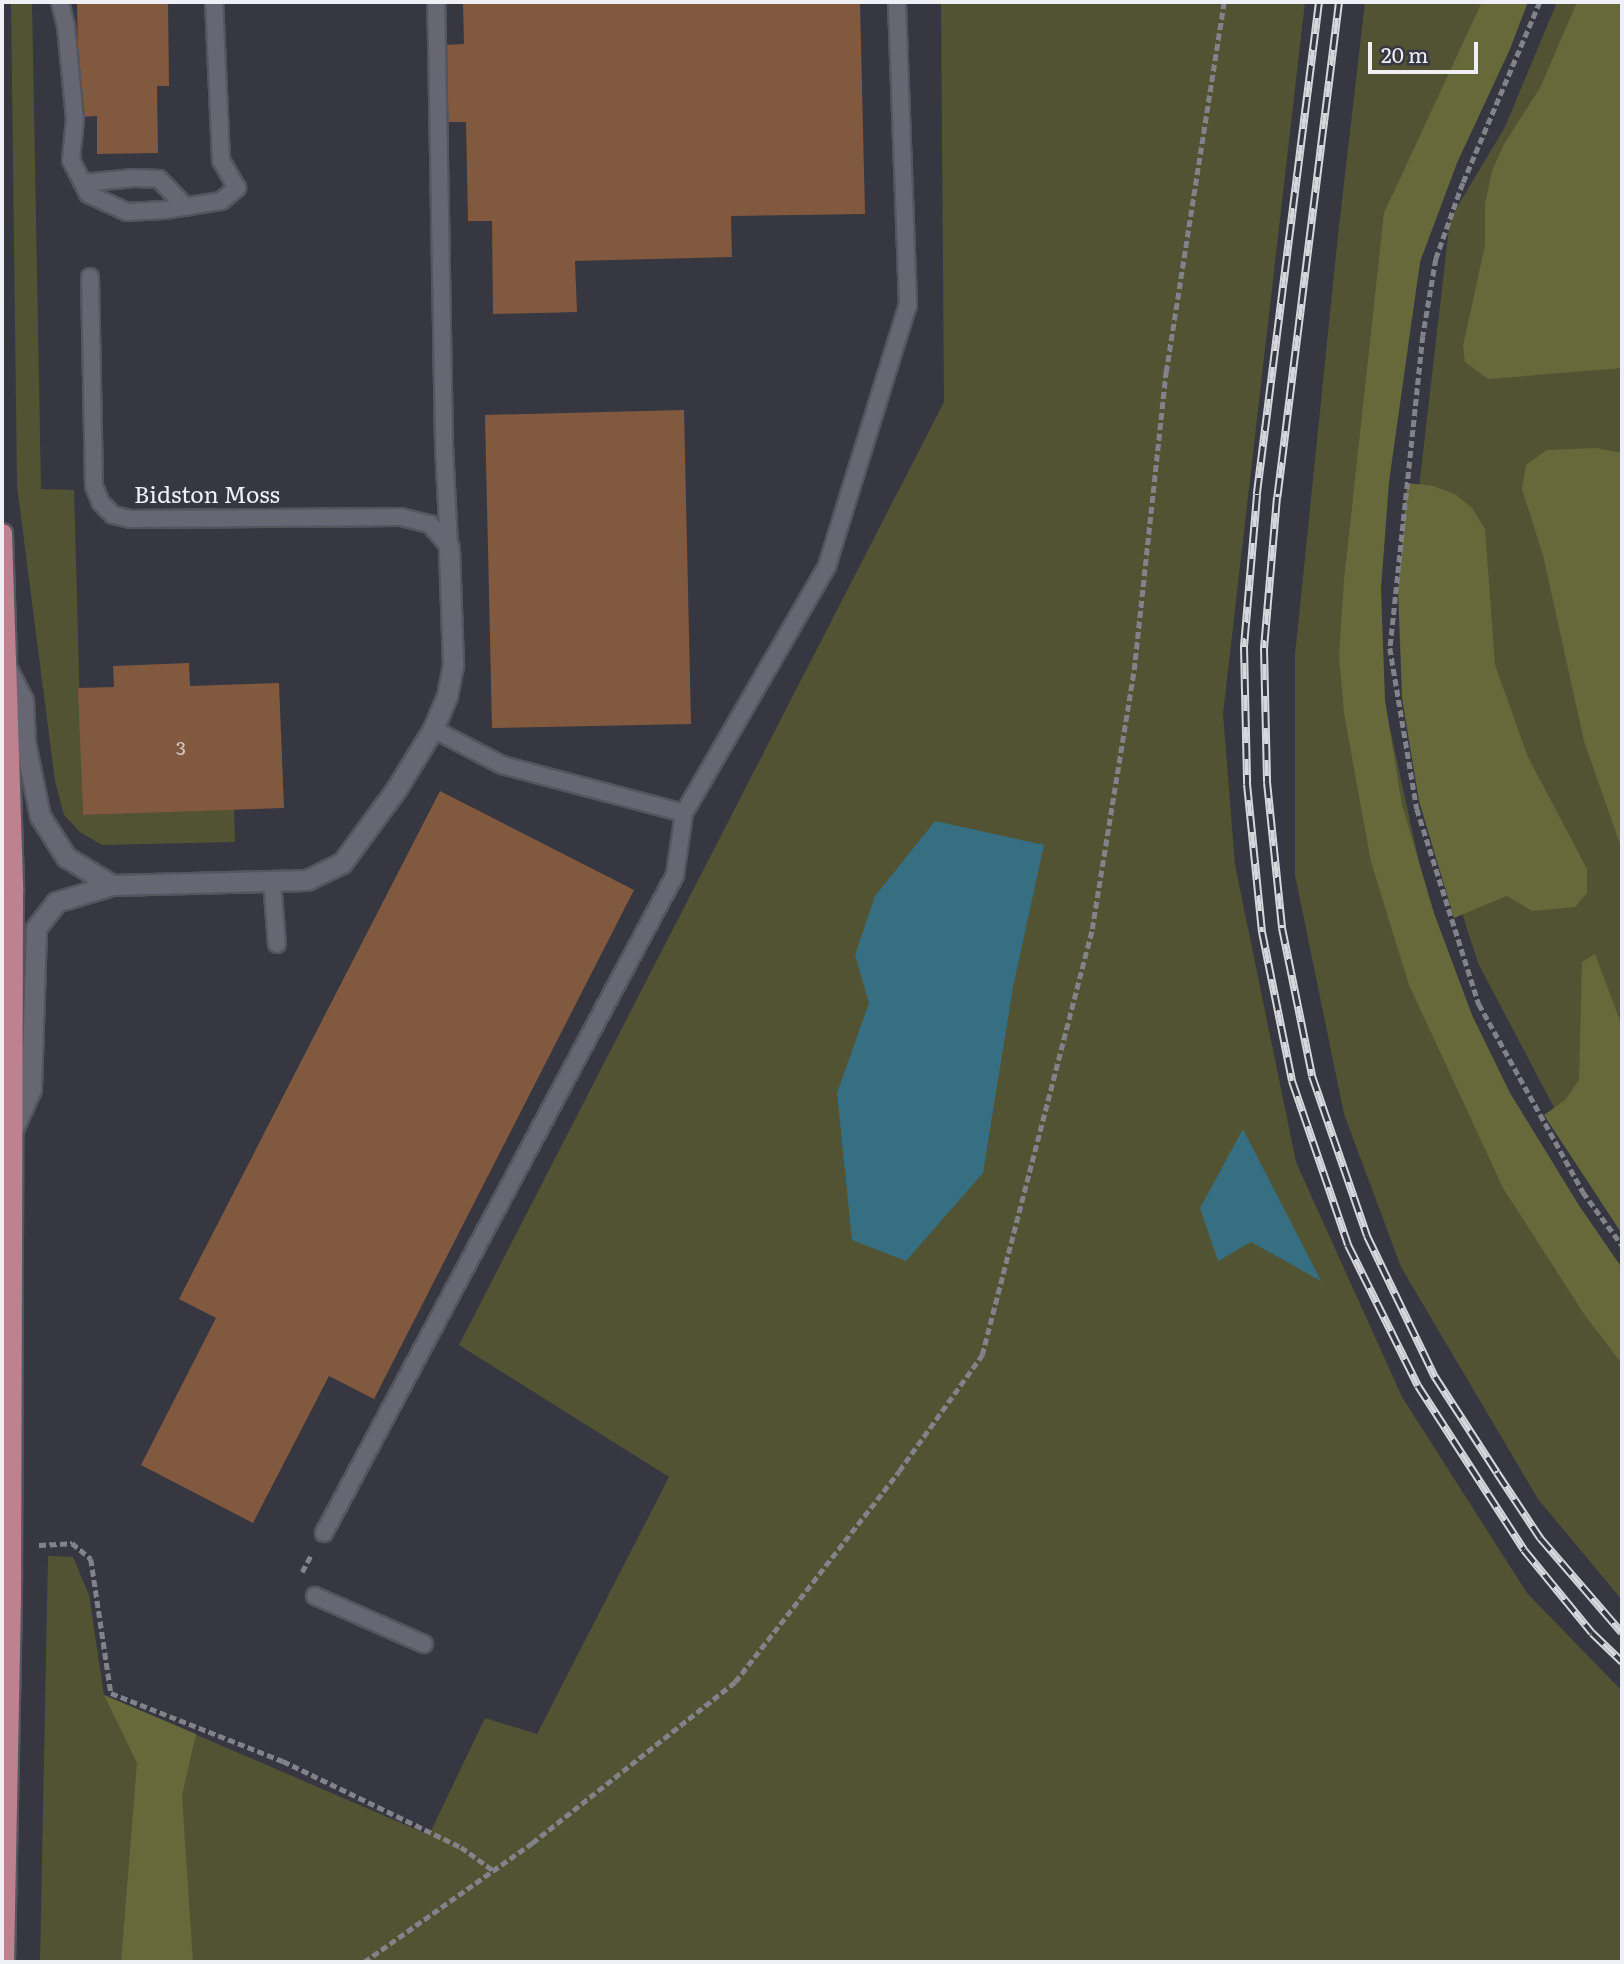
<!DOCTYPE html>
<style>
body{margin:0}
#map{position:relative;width:1624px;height:1964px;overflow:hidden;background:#363741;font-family:Literata,serif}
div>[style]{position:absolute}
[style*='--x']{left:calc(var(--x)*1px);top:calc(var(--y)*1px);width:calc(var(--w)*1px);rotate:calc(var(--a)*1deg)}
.green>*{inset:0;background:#525332}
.forest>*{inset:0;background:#67693b}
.water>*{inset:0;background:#376f82}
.building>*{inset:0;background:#81593e}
.path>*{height:4.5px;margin-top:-2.25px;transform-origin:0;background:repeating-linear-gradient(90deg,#81828a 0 7px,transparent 0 10.5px)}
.roads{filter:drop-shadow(2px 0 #54555d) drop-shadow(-2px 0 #54555d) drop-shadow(0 2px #54555d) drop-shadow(0 -2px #54555d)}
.service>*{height:16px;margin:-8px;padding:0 8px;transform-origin:8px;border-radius:8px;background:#666772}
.minor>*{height:19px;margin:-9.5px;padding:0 9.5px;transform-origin:9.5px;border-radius:9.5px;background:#666772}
.primary>*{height:19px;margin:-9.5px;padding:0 9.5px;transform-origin:9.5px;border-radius:9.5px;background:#be8190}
.rail>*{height:8px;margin-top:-4px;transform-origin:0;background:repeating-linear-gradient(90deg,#363741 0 16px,#d6d7dd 0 32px);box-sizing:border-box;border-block:2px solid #d6d7dd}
span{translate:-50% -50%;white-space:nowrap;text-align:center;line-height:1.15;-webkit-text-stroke:7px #363741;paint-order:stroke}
.number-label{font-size:19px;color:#d4cac8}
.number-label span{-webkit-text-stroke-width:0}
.street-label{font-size:23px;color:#eff0f6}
.frame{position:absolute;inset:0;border:4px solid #eff0f6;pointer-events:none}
.scale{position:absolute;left:1368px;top:42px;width:110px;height:32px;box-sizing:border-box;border:4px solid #eff0f6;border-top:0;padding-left:9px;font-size:21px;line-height:24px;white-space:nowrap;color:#eff0f6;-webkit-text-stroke:5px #363741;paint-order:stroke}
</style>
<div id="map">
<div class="green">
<i style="clip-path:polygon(11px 2px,32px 2px,41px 489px,74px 490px,83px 815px,234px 809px,235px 842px,102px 845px,80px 832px,64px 815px,55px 781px,17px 486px)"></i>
<i style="clip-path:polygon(941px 2px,1305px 2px,1223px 714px,1235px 865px,1296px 1162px,1402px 1397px,1527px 1593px,1622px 1691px,1622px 1962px,40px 1962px,48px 1556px,73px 1557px,89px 1595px,104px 1695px,429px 1835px,485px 1718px,537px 1734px,669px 1477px,459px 1345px,944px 402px)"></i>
<i style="clip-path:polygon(1365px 2px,1526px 2px,1426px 226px,1383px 497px,1369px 632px,1447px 991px,1519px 1116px,1622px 1271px,1622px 1600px,1538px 1499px,1401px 1267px,1344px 1114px,1295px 875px,1295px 655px,1338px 235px)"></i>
<i style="clip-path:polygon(1557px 2px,1622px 2px,1622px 1228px,1608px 1210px,1478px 963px,1431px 816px,1403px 626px,1450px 219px,1505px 127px)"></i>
</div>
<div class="forest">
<i style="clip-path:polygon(1482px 2px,1528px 2px,1510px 49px,1457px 163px,1420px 262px,1389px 482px,1381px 589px,1385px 700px,1402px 805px,1434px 913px,1472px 1015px,1510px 1093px,1580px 1207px,1622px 1268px,1622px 1364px,1584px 1314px,1503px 1188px,1409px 985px,1371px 862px,1344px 713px,1339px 656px,1344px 580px,1384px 213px)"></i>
<i style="clip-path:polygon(1577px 2px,1622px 2px,1622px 368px,1488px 379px,1465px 362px,1463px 346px,1485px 245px,1485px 204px,1492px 171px,1504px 144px,1540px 88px)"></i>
<i style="clip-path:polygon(1596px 448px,1622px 453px,1622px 850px,1584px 741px,1543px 555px,1522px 489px,1526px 465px,1547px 450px)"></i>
<i style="clip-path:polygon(1407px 483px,1433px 486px,1455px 494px,1472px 508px,1485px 529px,1495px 665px,1528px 757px,1587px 869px,1587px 893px,1575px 907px,1532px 911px,1507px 896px,1454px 918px,1419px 801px,1402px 698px,1398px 589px)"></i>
<i style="clip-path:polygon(1595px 954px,1622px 1026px,1622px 1234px,1544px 1115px,1565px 1100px,1579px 1080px,1582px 962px)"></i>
<i style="clip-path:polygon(104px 1695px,196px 1734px,182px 1795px,193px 1962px,121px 1962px,137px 1763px)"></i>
</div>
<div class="water">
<i style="clip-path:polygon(935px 821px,1044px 845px,1013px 987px,983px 1173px,906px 1261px,852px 1240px,837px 1093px,869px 1003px,855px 955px,875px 896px)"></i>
<i style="clip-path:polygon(1243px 1129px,1321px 1281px,1251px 1242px,1218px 1261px,1200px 1208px)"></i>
</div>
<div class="building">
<i style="clip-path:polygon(77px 2px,168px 2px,169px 86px,157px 86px,158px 153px,97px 154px,97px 116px,79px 117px)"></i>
<i style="clip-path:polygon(463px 2px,860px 2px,865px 214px,731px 216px,732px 257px,575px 261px,577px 312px,493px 314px,492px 221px,468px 221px,466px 122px,446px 122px,444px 45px,464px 44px)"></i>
<i style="clip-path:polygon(684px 410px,691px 724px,492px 728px,485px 415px)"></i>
<i style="clip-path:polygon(189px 663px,190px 686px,279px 683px,284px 808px,83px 815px,78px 688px,114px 687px,113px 666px)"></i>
<i style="clip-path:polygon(440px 791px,634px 890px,374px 1399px,329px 1376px,253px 1523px,141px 1465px,216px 1318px,179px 1299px)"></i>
</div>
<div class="path">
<i style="--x:1540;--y:2;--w:197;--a:113"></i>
<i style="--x:1463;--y:183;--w:81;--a:109.6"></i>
<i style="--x:1436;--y:259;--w:78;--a:99.6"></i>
<i style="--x:1423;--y:336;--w:314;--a:96"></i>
<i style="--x:1390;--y:648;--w:163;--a:80.5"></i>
<i style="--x:1417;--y:809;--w:205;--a:72.4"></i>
<i style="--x:1479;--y:1004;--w:215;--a:61"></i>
<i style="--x:1583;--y:1192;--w:66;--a:53.7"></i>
<i style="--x:39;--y:1545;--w:33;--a:-3"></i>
<i style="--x:72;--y:1543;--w:25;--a:40"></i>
<i style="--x:91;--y:1559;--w:135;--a:81.5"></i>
<i style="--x:111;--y:1693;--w:185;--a:21.6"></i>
<i style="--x:283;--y:1761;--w:198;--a:25.8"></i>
<i style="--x:461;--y:1847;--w:41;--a:36"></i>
<i style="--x:302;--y:1572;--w:19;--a:-62"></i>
<i style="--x:364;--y:1962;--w:206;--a:-35.3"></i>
<i style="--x:532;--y:1843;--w:259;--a:-38.4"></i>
<i style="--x:735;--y:1682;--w:267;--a:-52.1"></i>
<i style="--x:899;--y:1471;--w:143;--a:-54.4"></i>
<i style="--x:982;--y:1355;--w:440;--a:-75.5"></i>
<i style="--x:1092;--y:929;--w:262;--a:-80.8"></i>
<i style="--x:1134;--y:670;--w:300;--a:-83.9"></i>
<i style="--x:1166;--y:372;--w:375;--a:-81.1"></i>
</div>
<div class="roads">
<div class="service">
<i style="--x:60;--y:2;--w:25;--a:76"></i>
<i style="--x:66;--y:26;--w:93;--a:84.5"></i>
<i style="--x:75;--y:119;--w:41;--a:95.6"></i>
<i style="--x:71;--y:160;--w:38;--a:63"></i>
<i style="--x:88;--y:194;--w:43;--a:24.8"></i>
<i style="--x:127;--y:212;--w:37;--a:-3"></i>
<i style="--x:164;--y:210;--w:58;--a:-9"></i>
<i style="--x:221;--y:201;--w:21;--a:-39"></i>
<i style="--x:237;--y:188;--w:32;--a:-120"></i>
<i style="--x:221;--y:160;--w:158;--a:-92.5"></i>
<i style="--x:83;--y:183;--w:51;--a:-5.6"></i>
<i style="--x:134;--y:178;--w:25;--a:2"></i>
<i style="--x:159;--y:179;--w:39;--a:46"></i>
<i style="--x:90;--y:277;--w:209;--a:88.9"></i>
<i style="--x:94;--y:486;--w:18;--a:68"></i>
<i style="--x:101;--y:503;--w:17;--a:45"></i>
<i style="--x:113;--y:515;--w:17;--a:13"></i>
<i style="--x:130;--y:519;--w:271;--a:-0.4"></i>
<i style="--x:401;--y:517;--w:30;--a:14"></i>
<i style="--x:430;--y:524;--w:30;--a:50"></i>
<i style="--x:449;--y:547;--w:104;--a:-92.8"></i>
<i style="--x:444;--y:443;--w:441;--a:-91"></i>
<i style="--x:433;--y:729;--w:78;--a:27.6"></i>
<i style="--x:502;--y:765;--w:188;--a:14.8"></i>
<i style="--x:684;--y:813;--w:285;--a:-59.9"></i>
<i style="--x:827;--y:566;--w:273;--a:-72.8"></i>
<i style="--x:908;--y:305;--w:303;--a:-92.1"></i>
<i style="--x:272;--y:881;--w:63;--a:85.5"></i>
<i style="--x:324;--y:1533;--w:746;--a:-61.92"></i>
<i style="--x:675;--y:875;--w:63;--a:-81.7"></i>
<i style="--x:315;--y:1596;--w:119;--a:23.8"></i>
</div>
<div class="minor">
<i style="--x:6;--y:667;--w:37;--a:63"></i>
<i style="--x:23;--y:700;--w:43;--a:87.3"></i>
<i style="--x:25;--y:743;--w:75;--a:78.4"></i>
<i style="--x:40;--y:816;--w:49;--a:57.6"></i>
<i style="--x:66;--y:857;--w:54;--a:31.3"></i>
<i style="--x:13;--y:1129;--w:44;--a:-65.8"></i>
<i style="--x:31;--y:1089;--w:161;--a:-88.2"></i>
<i style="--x:36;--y:928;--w:33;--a:-52"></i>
<i style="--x:56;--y:902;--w:59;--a:-16.9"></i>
<i style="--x:112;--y:885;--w:195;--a:-1.5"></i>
<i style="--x:307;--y:880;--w:39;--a:-26"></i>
<i style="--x:342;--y:863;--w:93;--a:-53.7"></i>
<i style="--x:397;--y:788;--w:69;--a:-58.6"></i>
<i style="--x:433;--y:729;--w:36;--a:-67"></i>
<i style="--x:447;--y:696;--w:33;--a:-79"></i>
<i style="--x:453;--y:664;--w:117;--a:-92"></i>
</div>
<div class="primary">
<i style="--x:2;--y:533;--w:359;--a:88.2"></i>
<i style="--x:13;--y:892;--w:705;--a:90.16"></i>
<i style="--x:11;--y:1597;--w:365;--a:91.1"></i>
</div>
</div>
<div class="rail">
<i style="--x:1319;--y:2;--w:497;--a:97.2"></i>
<i style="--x:1257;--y:495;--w:153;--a:94.9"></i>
<i style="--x:1244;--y:647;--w:137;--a:88.7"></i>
<i style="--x:1247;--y:784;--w:149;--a:84.2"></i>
<i style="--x:1262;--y:932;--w:152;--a:78.6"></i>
<i style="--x:1292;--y:1081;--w:173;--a:71.1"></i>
<i style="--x:1348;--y:1245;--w:157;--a:63.6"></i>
<i style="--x:1418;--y:1386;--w:195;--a:57.1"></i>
<i style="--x:1524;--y:1550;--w:107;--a:50.7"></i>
<i style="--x:1592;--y:1633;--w:42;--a:44"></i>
<i style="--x:1339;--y:2;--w:499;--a:97.1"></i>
<i style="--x:1277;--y:497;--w:152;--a:94.9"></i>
<i style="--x:1264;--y:648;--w:134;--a:88.7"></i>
<i style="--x:1267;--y:782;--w:147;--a:84.1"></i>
<i style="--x:1282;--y:928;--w:151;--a:78.5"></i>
<i style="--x:1312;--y:1076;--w:169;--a:71"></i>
<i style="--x:1367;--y:1236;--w:157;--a:64.3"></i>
<i style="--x:1435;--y:1377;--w:114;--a:57.1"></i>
<i style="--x:1497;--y:1473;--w:78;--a:56.5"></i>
<i style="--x:1540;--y:1538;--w:125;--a:49.2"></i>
</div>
<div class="number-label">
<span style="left:181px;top:748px">3</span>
</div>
<div class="street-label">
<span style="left:207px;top:493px">Bidston Moss</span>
</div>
<div class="frame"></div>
<div class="scale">20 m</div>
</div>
